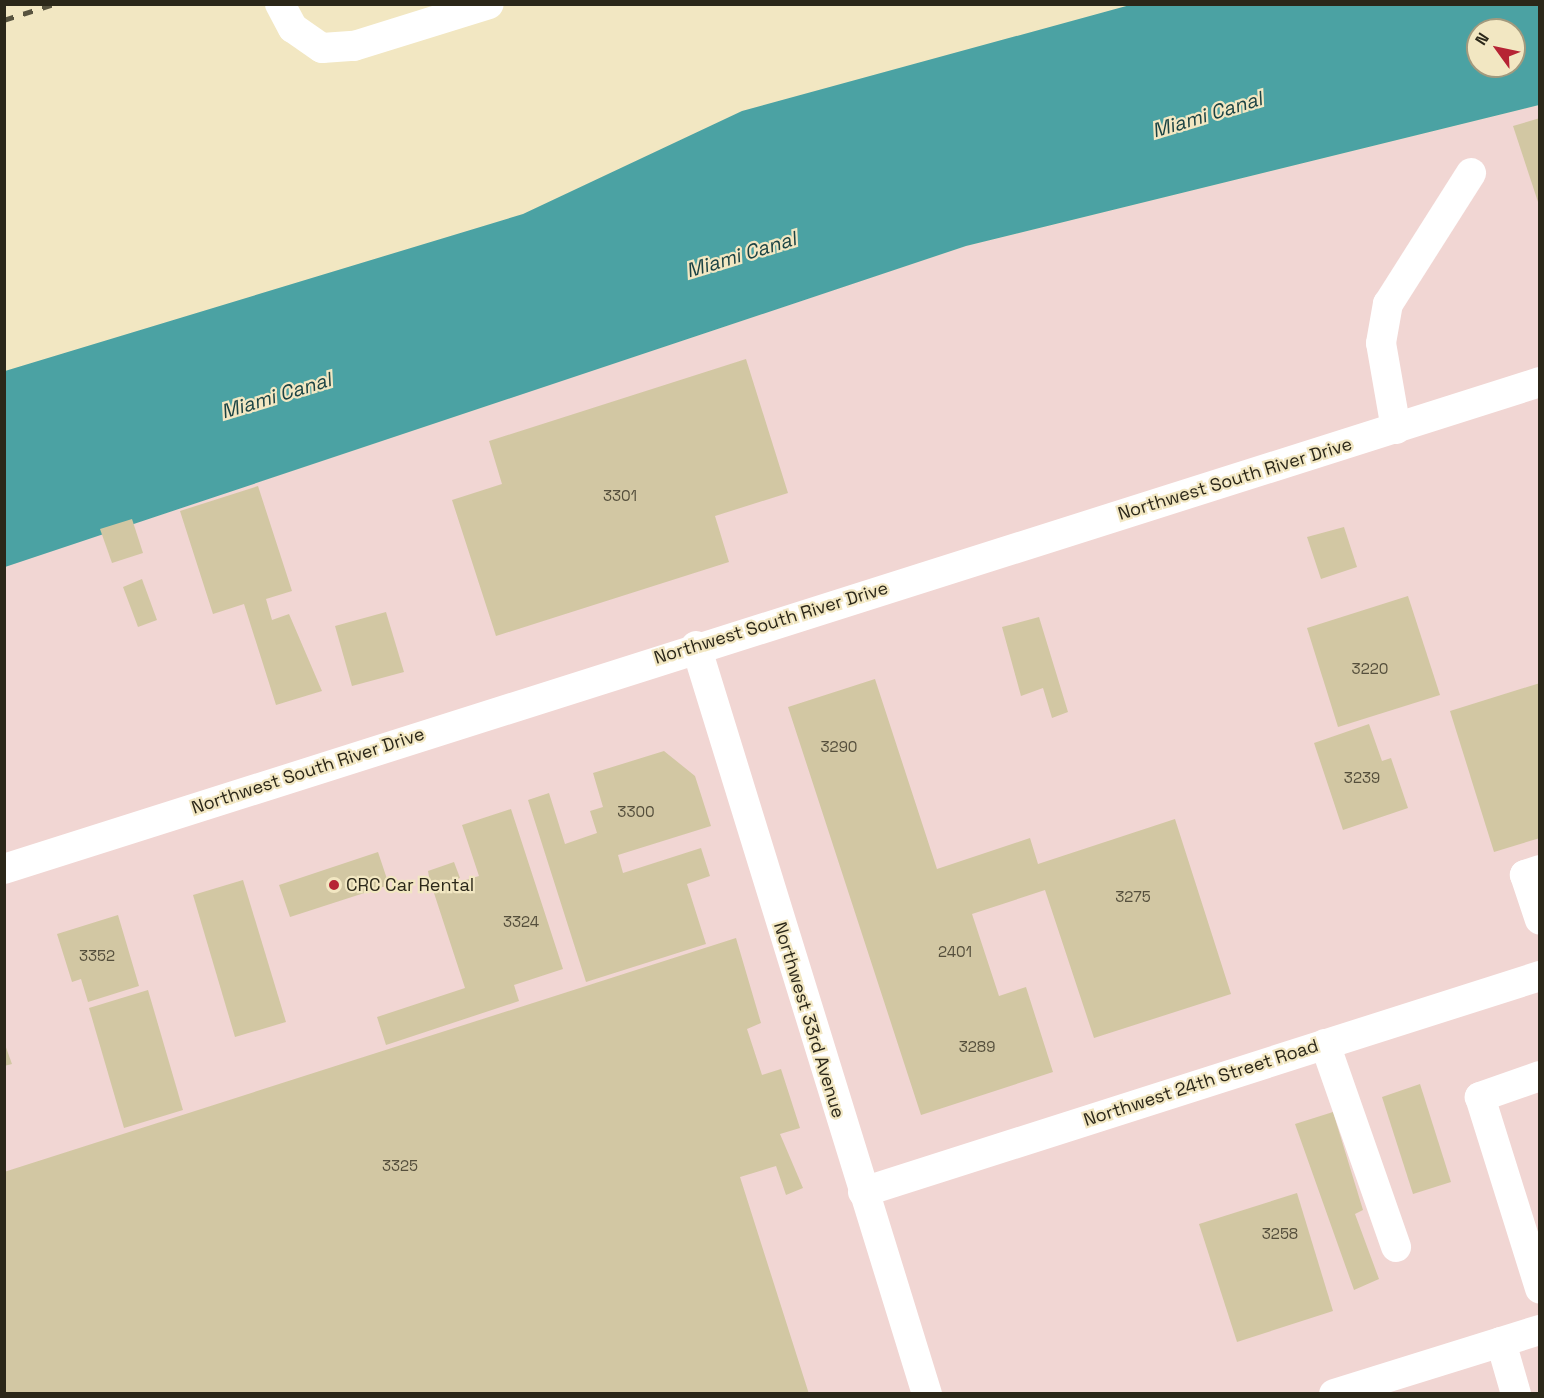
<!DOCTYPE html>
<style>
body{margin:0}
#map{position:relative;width:1544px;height:1398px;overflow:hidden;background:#f2e7c2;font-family:"Space Grotesk",sans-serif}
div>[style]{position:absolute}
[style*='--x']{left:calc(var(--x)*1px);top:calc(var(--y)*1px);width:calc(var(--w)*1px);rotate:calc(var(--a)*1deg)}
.industrial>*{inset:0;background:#f1d6d3}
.water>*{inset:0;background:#4ba2a3}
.building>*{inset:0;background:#d2c7a3}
.minor>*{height:30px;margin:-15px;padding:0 15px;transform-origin:15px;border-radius:15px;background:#fff}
.rail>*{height:4.5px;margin-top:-2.25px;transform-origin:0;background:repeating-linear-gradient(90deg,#58533f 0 10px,transparent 0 20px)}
.dots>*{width:16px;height:16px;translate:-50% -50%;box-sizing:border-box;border:3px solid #f2e7c2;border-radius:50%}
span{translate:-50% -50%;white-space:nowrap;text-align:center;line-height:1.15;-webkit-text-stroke:4.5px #f2e7c2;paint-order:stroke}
.number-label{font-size:15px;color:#554f3c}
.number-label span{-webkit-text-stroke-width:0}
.street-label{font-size:18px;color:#2b2719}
.poi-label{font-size:18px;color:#2b2719}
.left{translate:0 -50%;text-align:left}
.water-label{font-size:20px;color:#1b4344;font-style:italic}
.frame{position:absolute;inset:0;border:6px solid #2b2719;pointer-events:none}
.north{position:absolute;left:1466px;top:18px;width:60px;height:60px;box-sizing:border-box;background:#f2e7c2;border:2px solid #a29a7e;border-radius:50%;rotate:303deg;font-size:16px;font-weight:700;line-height:24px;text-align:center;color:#2b2719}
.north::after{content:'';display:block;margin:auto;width:21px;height:27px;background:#b62434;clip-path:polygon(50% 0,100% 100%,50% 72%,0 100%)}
</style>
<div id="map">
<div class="industrial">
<i style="clip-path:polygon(1539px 105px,1539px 1393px,5px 1393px,4px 567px,966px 246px)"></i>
</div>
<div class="water">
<i style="clip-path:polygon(evenodd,1130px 5px,1539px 5px,1539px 105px,966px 246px,5px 567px,5px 371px,523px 214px,742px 111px,1130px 5px,1478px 30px,1514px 30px,1514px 66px,1478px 66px,1478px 30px)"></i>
</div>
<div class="building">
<i style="clip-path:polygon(1540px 118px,1540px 205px,1539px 205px,1513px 126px)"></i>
<i style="clip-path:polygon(746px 359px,788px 493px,715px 516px,729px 562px,496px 636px,452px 500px,502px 484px,489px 441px)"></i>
<i style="clip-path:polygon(258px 486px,292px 591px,266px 599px,272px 620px,289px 614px,322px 691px,276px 705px,244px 604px,213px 614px,180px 511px)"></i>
<i style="clip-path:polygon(132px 519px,143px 553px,112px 563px,100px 529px)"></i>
<i style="clip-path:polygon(1344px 527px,1357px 567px,1321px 579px,1307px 537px)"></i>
<i style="clip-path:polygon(142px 579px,157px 620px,138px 627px,123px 587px)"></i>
<i style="clip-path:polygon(1408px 596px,1440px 695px,1338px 727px,1307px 628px)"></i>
<i style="clip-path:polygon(386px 612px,404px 672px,352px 686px,335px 626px)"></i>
<i style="clip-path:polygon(1039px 617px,1068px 712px,1052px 718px,1043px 688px,1021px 696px,1002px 627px)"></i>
<i style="clip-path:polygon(875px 679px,937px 869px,1030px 838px,1038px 864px,1175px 819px,1231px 994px,1094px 1038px,1045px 890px,972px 914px,999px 996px,1026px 987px,1053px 1072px,921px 1115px,788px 707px)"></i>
<i style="clip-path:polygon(1540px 683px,1540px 838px,1494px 852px,1450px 711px)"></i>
<i style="clip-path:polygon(1369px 724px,1382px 761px,1391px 758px,1408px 808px,1343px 830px,1314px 743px)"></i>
<i style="clip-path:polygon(664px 751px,695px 776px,711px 826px,618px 855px,623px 873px,701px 848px,710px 876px,687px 884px,706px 944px,586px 982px,528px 800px,549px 793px,565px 844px,597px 833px,590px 811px,603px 807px,593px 773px)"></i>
<i style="clip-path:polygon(511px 809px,563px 969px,514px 985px,519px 1001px,386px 1045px,377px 1017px,465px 988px,433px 890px,479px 876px,462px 825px)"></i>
<i style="clip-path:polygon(378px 852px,389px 885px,290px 917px,279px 885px)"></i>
<i style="clip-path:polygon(454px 862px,460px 878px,431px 888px,428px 871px)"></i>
<i style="clip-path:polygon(243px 880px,286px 1022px,235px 1037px,193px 895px)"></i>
<i style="clip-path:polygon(118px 915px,139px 986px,88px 1002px,81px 979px,72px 982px,57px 934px)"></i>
<i style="clip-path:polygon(736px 938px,761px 1023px,747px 1029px,762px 1075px,781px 1069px,800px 1128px,780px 1134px,803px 1188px,786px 1195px,776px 1166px,740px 1177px,809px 1394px,4px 1394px,4px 1172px)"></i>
<i style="clip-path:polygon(148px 990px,183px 1110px,124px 1128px,89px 1008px)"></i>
<i style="clip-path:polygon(4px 1042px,12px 1064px,4px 1066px)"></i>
<i style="clip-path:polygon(1420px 1084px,1451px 1182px,1413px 1194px,1382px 1097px)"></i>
<i style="clip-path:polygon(1333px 1112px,1363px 1210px,1355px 1214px,1379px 1279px,1354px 1290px,1295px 1124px)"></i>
<i style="clip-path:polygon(1297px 1193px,1333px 1311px,1237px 1342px,1199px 1224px)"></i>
</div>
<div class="minor">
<i style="--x:280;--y:4;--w:27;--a:62"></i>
<i style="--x:293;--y:28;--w:35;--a:35"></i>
<i style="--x:322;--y:48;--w:32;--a:-4"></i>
<i style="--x:354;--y:46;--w:141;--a:-17.3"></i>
<i style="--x:1396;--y:429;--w:87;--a:-99.9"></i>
<i style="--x:1381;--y:343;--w:40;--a:-80"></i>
<i style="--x:1388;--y:304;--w:155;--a:-57.6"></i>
<i style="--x:696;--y:646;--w:783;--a:72.84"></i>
<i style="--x:4;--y:869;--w:1611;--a:-17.59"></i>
<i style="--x:1540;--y:870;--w:16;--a:162"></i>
<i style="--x:1525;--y:875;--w:47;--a:71.6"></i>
<i style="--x:1325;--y:1044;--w:215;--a:70.7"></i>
<i style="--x:1540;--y:1076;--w:64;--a:160.7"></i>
<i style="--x:1480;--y:1097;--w:201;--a:72.6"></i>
<i style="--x:863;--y:1192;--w:711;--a:-17.7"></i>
<i style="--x:1501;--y:1342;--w:54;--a:73.9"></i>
<i style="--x:1334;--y:1394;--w:216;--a:-17.3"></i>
</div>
<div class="rail">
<i style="--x:4;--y:20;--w:52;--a:-17.7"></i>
</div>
<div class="dots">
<i style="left:334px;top:885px;background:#b62434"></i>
</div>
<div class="number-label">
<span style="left:620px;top:496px">3301</span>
<span style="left:1370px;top:669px">3220</span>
<span style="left:839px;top:747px">3290</span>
<span style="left:1362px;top:778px">3239</span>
<span style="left:636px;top:812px">3300</span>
<span style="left:1133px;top:897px">3275</span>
<span style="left:521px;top:922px">3324</span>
<span style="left:955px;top:952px">2401</span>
<span style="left:97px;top:956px">3352</span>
<span style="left:977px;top:1047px">3289</span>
<span style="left:400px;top:1166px">3325</span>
<span style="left:1280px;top:1234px">3258</span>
</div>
<div class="street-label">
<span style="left:1235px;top:479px;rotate:-17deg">Northwest South River Drive</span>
<span style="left:771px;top:623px;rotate:-17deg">Northwest South River Drive</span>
<span style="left:308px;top:771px;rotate:-18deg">Northwest South River Drive</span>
<span style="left:809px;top:1020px;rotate:73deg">Northwest 33rd Avenue</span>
<span style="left:1201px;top:1083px;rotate:-18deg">Northwest 24th Street Road</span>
</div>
<div class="poi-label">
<span class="left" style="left:346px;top:885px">CRC Car Rental</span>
</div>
<div class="water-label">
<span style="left:1207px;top:115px;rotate:-17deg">Miami Canal</span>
<span style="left:741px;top:255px;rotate:-17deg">Miami Canal</span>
<span style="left:276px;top:396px;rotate:-17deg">Miami Canal</span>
</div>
<div class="frame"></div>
<div class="north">N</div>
</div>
